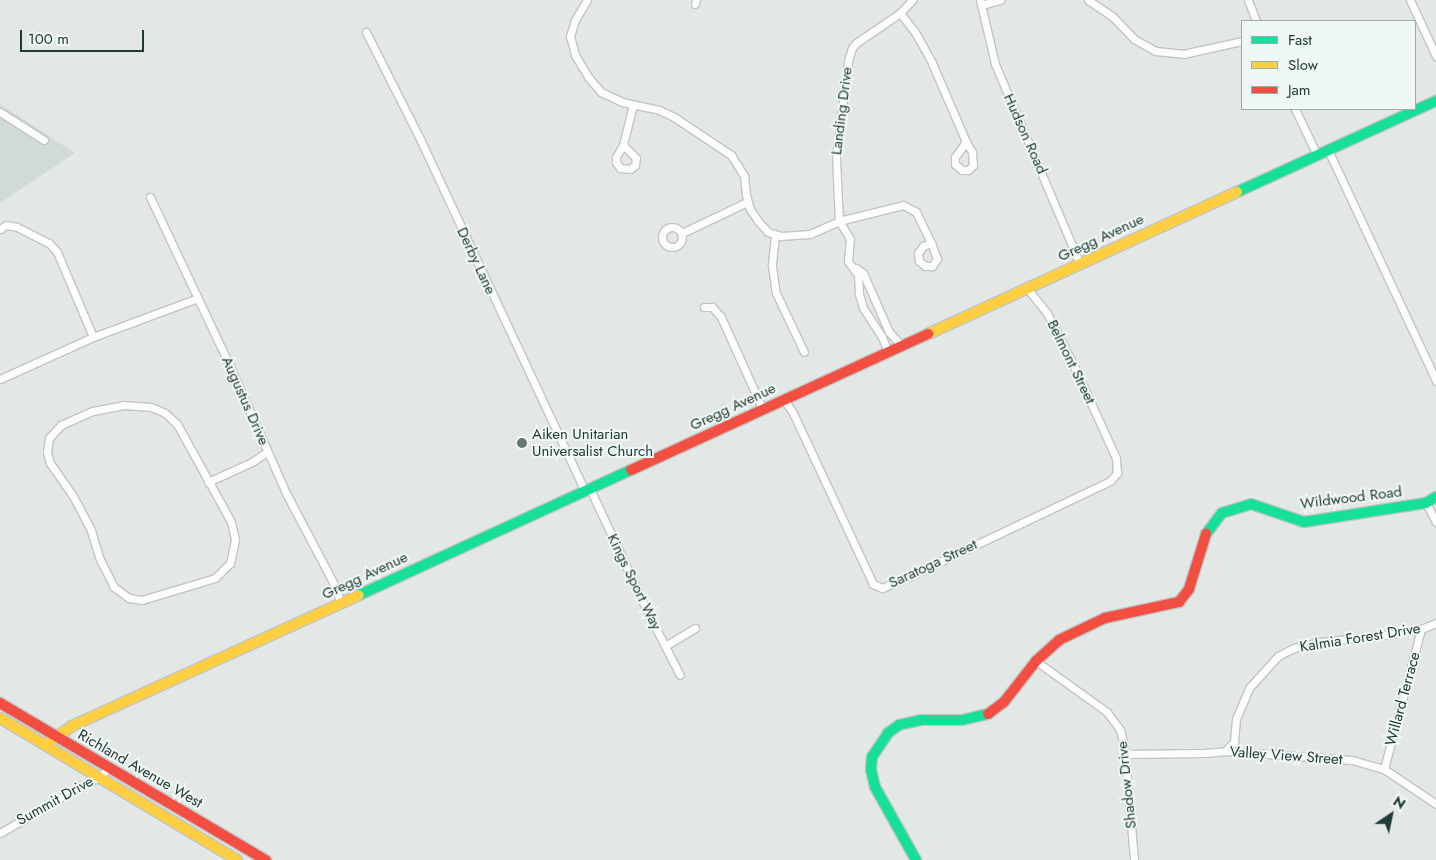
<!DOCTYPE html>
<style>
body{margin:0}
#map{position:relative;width:1436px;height:860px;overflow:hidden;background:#e3e8e6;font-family:Jost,sans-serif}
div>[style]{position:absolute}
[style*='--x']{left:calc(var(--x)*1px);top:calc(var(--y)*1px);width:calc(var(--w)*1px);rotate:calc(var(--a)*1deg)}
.built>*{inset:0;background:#d0dad6}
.roads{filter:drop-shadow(1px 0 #c0c5c3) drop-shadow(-1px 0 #c0c5c3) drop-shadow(0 1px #c0c5c3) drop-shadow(0 -1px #c0c5c3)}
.street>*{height:7px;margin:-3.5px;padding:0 3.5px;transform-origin:3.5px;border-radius:3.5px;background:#fbfcfb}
.street>.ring{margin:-3.5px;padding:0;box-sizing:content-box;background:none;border:7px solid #fbfcfb;border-radius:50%}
.fast>*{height:10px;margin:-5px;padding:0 5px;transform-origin:5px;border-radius:5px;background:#16e098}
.slow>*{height:10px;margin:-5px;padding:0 5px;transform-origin:5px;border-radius:5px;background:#ffcf43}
.jam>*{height:10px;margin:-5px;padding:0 5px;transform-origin:5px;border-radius:5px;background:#f24e42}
.dots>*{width:14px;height:14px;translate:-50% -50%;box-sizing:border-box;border:2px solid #f0f8f5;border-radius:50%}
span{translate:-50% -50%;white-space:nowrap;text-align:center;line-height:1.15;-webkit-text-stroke:4px #f0f8f5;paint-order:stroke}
.street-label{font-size:15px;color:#213b37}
.poi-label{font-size:15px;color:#213b37}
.left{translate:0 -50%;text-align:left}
.legend{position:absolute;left:1241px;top:20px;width:175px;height:90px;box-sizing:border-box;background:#f0f8f5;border:1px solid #9daca9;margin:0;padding:6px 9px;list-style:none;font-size:15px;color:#213b37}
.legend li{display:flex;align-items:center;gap:10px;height:25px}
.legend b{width:25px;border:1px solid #9daca9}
.north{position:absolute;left:1366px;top:790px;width:50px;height:50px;-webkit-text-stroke:4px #f0f8f5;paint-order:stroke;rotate:34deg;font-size:14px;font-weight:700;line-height:20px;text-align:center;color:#213b37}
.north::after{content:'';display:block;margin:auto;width:18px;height:22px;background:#213b37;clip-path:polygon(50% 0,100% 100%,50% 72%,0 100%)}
.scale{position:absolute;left:20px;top:30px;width:124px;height:22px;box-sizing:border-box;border:2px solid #213b37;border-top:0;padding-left:6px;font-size:15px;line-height:18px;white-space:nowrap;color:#213b37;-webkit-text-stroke:4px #f0f8f5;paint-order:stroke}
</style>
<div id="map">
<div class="built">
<i style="clip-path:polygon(0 104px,75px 153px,0 203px)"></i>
</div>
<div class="roads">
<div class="street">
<i style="--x:587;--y:0;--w:23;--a:121"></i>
<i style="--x:575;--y:20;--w:17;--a:107"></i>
<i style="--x:570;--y:36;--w:20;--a:75"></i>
<i style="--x:575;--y:55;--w:26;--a:59"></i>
<i style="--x:588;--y:77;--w:20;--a:49"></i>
<i style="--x:601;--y:92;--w:23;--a:25"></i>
<i style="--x:622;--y:102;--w:38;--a:12"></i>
<i style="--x:659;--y:110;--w:17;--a:25"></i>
<i style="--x:674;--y:117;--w:69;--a:33.7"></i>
<i style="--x:731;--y:155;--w:25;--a:58"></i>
<i style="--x:744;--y:176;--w:19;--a:84"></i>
<i style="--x:746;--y:195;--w:15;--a:74"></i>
<i style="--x:750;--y:209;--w:14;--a:56"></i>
<i style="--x:758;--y:221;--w:15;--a:48"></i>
<i style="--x:768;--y:232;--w:14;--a:17"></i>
<i style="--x:781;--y:236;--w:29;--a:-4"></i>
<i style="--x:810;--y:234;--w:32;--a:-24"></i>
<i style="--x:839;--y:221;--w:66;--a:-14"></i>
<i style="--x:903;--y:205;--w:15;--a:28"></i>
<i style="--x:916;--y:212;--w:34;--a:64"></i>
<i style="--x:980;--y:0;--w:66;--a:76.8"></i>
<i style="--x:995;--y:64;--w:217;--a:67"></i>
<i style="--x:1088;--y:0;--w:30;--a:34"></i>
<i style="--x:1113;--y:17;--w:30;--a:46"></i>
<i style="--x:1134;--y:39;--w:25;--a:29"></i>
<i style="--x:1156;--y:51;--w:27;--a:6"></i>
<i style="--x:1183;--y:54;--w:60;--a:-12.4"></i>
<i style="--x:1248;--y:0;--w:22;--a:69"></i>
<i style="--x:1410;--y:0;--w:62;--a:65.1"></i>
<i style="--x:695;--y:4;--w:4;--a:-76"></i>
<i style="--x:981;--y:5;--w:20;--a:-15"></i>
<i style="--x:900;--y:13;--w:24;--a:52"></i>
<i style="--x:915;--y:32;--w:35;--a:61"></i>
<i style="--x:932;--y:63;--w:86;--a:66.7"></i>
<i style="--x:366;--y:32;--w:120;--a:63.2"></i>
<i style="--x:420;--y:139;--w:389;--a:64.9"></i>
<i style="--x:1295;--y:109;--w:51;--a:64.4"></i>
<i style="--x:0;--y:112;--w:52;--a:32.5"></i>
<i style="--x:966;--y:142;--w:12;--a:59"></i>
<i style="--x:972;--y:152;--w:13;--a:86"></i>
<i style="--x:973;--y:165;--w:7;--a:135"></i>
<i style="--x:968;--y:170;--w:6;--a:180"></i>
<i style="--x:962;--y:170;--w:9;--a:-139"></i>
<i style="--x:955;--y:164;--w:7;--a:-90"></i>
<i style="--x:955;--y:157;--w:19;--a:-54"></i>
<i style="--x:623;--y:145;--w:18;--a:45"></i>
<i style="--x:636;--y:158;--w:7;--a:98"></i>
<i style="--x:635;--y:165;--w:6;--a:141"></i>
<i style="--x:630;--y:169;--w:10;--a:-174"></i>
<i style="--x:620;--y:168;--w:7;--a:-124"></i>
<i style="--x:616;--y:162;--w:5;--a:-90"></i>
<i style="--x:616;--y:157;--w:14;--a:-60"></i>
<i style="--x:623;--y:145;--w:41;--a:-76"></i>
<i style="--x:1328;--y:150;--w:255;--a:64.9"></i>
<i style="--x:150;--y:197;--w:183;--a:64.7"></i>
<i style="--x:228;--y:362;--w:145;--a:66.1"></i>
<i style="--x:287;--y:495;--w:107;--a:62.2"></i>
<i style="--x:337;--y:590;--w:13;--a:77"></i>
<i class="ring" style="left:662px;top:227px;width:13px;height:13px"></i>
<i style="--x:0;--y:229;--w:7;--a:-34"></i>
<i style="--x:6;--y:225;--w:11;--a:10"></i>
<i style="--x:17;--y:227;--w:36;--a:27"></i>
<i style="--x:49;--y:243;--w:12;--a:48"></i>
<i style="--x:57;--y:252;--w:92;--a:67"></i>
<i style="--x:682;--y:233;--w:72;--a:-25.5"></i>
<i style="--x:775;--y:235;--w:31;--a:96"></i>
<i style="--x:772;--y:266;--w:27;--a:82"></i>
<i style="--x:776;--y:293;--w:65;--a:64.6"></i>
<i style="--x:931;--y:243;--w:17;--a:69"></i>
<i style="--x:937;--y:259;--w:9;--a:126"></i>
<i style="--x:932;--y:266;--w:7;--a:180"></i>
<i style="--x:925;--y:266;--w:8;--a:-140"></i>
<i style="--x:919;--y:261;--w:8;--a:-97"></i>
<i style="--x:918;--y:253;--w:9;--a:-54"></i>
<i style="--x:923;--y:246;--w:9;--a:-21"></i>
<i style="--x:856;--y:268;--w:9;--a:36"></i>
<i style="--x:863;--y:273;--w:64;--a:66.2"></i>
<i style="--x:889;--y:332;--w:19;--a:47"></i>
<i style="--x:704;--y:307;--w:8;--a:0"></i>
<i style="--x:712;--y:307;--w:13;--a:48"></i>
<i style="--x:721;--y:317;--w:102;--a:65.7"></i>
<i style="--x:888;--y:352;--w:16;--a:-112"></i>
<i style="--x:882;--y:337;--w:35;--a:-123"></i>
<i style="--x:863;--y:308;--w:15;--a:-106"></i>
<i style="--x:859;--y:294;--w:19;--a:-93"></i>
<i style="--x:858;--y:275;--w:17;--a:-126"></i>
<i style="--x:848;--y:261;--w:22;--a:-85"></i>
<i style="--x:850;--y:239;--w:21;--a:-121"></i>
<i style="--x:839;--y:221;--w:64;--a:-92.7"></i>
<i style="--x:836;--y:157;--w:97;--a:-82.9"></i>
<i style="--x:848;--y:61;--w:14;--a:-73"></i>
<i style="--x:852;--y:48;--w:6;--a:-51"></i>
<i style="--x:856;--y:43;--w:53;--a:-34.3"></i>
<i style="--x:900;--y:13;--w:18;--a:-47"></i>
<i style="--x:0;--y:379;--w:102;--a:-24.3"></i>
<i style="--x:93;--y:337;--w:112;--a:-20.4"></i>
<i style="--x:784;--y:400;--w:16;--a:55"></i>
<i style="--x:793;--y:413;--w:189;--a:64.9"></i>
<i style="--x:873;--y:584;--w:10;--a:24"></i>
<i style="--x:882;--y:588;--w:28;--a:-23"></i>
<i style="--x:908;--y:577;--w:224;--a:-25.4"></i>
<i style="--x:1110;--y:481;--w:11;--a:-49"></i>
<i style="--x:1117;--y:473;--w:15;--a:-94"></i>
<i style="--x:1116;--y:458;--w:99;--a:-114.5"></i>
<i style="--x:1075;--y:368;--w:62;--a:-117"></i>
<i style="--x:1047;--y:313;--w:32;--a:-129"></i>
<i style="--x:123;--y:405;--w:28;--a:4"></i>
<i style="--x:151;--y:407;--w:15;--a:23"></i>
<i style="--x:165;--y:413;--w:16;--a:43"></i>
<i style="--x:177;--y:424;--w:112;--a:61.1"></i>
<i style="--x:231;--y:522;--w:18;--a:77"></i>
<i style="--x:235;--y:540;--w:24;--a:102"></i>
<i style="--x:230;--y:563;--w:21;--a:135"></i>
<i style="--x:215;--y:578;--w:76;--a:163.2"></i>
<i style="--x:142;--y:600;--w:13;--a:-171"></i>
<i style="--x:129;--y:598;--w:19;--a:-144"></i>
<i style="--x:114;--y:587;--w:30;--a:-117"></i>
<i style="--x:100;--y:560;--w:31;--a:-107"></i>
<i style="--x:91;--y:530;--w:38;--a:-118"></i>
<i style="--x:73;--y:496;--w:40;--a:-124.9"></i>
<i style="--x:50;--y:463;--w:11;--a:-105"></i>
<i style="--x:47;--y:452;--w:14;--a:-82"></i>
<i style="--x:49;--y:438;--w:18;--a:-47"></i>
<i style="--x:61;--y:425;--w:35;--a:-24"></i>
<i style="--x:93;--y:411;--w:31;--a:-11"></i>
<i style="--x:208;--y:482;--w:48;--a:-24.4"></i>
<i style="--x:252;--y:462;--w:18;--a:-34"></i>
<i style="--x:590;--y:489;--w:141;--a:64.9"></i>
<i style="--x:650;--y:617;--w:65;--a:62.7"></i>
<i style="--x:1426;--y:503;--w:21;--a:62"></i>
<i style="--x:665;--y:646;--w:35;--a:-31"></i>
<i style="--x:1036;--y:661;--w:87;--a:35.7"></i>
<i style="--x:1107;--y:712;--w:22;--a:54"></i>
<i style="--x:1120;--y:730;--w:16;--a:75"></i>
<i style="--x:1124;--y:745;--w:115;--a:85"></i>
<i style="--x:1225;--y:751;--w:13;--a:-45"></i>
<i style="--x:1234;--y:742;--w:23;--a:-85"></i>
<i style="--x:1236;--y:719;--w:34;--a:-67"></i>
<i style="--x:1249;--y:688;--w:43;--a:-47.8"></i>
<i style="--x:1278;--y:656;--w:18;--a:-27"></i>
<i style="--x:1294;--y:648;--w:28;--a:-13"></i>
<i style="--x:1321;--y:642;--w:72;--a:-6.3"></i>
<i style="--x:1393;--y:634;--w:28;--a:-10"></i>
<i style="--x:1421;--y:629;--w:16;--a:-22"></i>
<i style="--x:1124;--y:754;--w:80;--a:-0.7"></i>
<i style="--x:1204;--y:753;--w:21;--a:-5"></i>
<i style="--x:1225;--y:751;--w:127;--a:4.1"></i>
<i style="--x:1352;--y:760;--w:33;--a:16"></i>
<i style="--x:1384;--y:769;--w:63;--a:33.9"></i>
<i style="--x:1384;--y:769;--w:145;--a:-75.2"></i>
<i style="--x:0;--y:833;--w:93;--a:-30.4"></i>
<i style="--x:80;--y:786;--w:22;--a:-24"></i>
<i style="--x:100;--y:777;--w:13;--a:-51"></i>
</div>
<div class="fast">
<i style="--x:1237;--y:192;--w:219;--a:-24.6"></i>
<i style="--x:1206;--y:534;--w:26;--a:-53"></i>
<i style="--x:1222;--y:513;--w:30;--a:-17"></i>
<i style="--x:1251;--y:504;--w:56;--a:18.8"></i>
<i style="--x:1304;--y:522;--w:123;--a:-8.9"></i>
<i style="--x:1426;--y:503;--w:12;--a:-31"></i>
<i style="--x:359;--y:595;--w:299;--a:-24.7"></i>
<i style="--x:916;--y:860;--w:84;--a:-119.3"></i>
<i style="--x:875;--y:787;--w:17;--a:-103"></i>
<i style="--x:871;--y:770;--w:13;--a:-86"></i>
<i style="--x:872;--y:757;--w:29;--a:-56"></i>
<i style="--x:888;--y:733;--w:14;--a:-36"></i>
<i style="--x:899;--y:725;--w:22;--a:-13"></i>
<i style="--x:920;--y:720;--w:42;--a:0"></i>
<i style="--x:962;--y:720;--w:27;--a:-13"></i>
</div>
<div class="slow">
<i style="--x:928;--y:334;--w:340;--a:-24.7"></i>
<i style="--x:0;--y:718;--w:276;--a:30.9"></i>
<i style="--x:45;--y:745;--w:33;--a:-35"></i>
<i style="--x:72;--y:726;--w:315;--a:-24.5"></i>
</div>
<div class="jam">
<i style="--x:631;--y:470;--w:327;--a:-24.6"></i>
<i style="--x:0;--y:703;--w:309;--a:30.6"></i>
<i style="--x:988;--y:714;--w:20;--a:-37"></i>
<i style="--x:1004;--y:702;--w:52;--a:-52"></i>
<i style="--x:1036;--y:661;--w:31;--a:-42"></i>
<i style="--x:1059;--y:640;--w:51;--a:-25.6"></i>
<i style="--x:1105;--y:618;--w:76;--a:-12.2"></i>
<i style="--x:1179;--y:602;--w:16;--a:-52"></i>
<i style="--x:1189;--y:589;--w:58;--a:-72.8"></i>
</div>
</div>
<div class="dots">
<i style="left:522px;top:443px;background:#657874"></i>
</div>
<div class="street-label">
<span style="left:842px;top:111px;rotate:-83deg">Landing Drive</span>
<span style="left:1025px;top:134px;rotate:66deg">Hudson Road</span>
<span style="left:1101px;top:238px;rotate:-25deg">Gregg Avenue</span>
<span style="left:476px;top:261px;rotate:65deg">Derby Lane</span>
<span style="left:1071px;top:362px;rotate:64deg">Belmont Street</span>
<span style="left:245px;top:401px;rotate:66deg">Augustus Drive</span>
<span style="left:733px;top:407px;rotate:-25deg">Gregg Avenue</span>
<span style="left:1351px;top:498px;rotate:-7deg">Wildwood Road</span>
<span style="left:933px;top:564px;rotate:-25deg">Saratoga Street</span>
<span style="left:365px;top:576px;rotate:-25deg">Gregg Avenue</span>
<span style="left:634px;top:582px;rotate:64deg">Kings Sport Way</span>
<span style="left:1360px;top:638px;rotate:-9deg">Kalmia Forest Drive</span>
<span style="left:1403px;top:699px;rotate:-75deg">Willard Terrace</span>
<span style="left:1286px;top:756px;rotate:4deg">Valley View Street</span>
<span style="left:140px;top:769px;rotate:30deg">Richland Avenue West</span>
<span style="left:1127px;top:785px;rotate:-96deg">Shadow Drive</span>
<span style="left:55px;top:801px;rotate:-29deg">Summit Drive</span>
</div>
<div class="poi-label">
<span class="left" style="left:532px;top:443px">Aiken Unitarian<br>Universalist Church</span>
</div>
<ul class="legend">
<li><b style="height:6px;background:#16e098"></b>Fast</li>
<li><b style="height:6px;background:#ffcf43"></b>Slow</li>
<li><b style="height:6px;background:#f24e42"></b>Jam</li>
</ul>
<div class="north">N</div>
<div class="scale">100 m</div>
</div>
